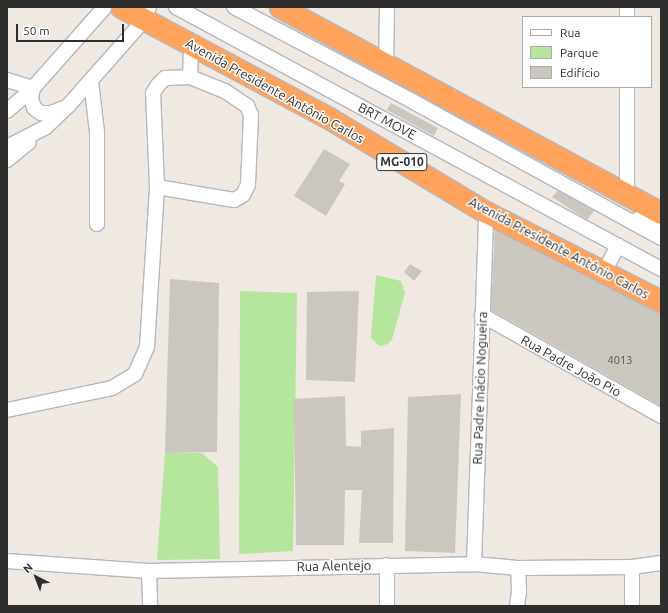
<!DOCTYPE html>
<meta charset="utf-8">
<style>
body{margin:0}
#map{position:relative;width:668px;height:613px;overflow:hidden;background:#efe9e1;font-family:Ubuntu,sans-serif}
div>[style]{position:absolute}
[style*='--x']{left:calc(var(--x)*1px);top:calc(var(--y)*1px);width:calc(var(--w)*1px);rotate:calc(var(--a)*1deg)}
.green>*{inset:0;background:#b6e59e}
.building>*{inset:0;background:#cbc7bf}
.roads{filter:drop-shadow(1px 0 #b4b7c1) drop-shadow(-1px 0 #b4b7c1) drop-shadow(0 1px #b4b7c1) drop-shadow(0 -1px #b4b7c1)}
.minor>*{height:14px;margin:-7px;padding:0 7px;transform-origin:7px;border-radius:7px;background:#fff}
.highway>*{height:21px;margin:-10.5px;padding:0 10.5px;transform-origin:10.5px;border-radius:10.5px;background:#ffa35c}
span{translate:-50% -50%;white-space:nowrap;text-align:center;line-height:1.15;-webkit-text-stroke:3px #fff;paint-order:stroke}
.number-label{font-size:11px;color:#555452}
.number-label span{-webkit-text-stroke-width:0}
.shield-label span{padding:1px 3px;background:#fff;border:1px solid;border-radius:3px;-webkit-text-stroke-width:0}
.shield-label{font-size:12px;color:#2e2e2e;font-weight:700}
.street-label{font-size:13px;color:#2e2e2e}
.frame{position:absolute;inset:0;border:8px solid #2e2e2e;pointer-events:none}
.legend{position:absolute;left:522px;top:16px;width:130px;height:72px;box-sizing:border-box;background:#fff;border:1px solid #ababab;margin:0;padding:5px 7px;list-style:none;font-size:12px;color:#2e2e2e}
.legend li{display:flex;align-items:center;gap:8px;height:20px}
.legend b{width:20px;border:1px solid #ababab}
.north{position:absolute;left:16px;top:557px;width:40px;height:40px;-webkit-text-stroke:3px #fff;paint-order:stroke;rotate:318deg;font-size:11px;font-weight:700;line-height:16px;text-align:center;color:#2e2e2e}
.north::after{content:'';display:block;margin:auto;width:14px;height:18px;background:#2e2e2e;clip-path:polygon(50% 0,100% 100%,50% 72%,0 100%)}
.scale{position:absolute;left:16px;top:24px;width:108px;height:18px;box-sizing:border-box;border:2px solid #2e2e2e;border-top:0;padding-left:5px;font-size:12px;line-height:14px;white-space:nowrap;color:#2e2e2e;-webkit-text-stroke:3px #fff;paint-order:stroke}
</style>
<div id="map">
<div class="green">
<i style="clip-path:polygon(376px 275px,401px 281px,405px 293px,392px 339px,388px 344px,379px 346px,371px 338px)"></i>
<i style="clip-path:polygon(240px 291px,297px 293px,293px 551px,239px 554px)"></i>
<i style="clip-path:polygon(165px 453px,202px 453px,218px 467px,220px 559px,157px 560px)"></i>
</div>
<div class="building">
<i style="clip-path:polygon(391px 103px,438px 128px,434px 136px,387px 110px)"></i>
<i style="clip-path:polygon(324px 149px,350px 164px,339px 181px,345px 184px,326px 216px,294px 196px)"></i>
<i style="clip-path:polygon(558px 190px,594px 211px,587px 220px,552px 197px)"></i>
<i style="clip-path:polygon(495px 225px,661px 314px,661px 406px,491px 310px)"></i>
<i style="clip-path:polygon(410px 264px,422px 271px,414px 281px,404px 272px)"></i>
<i style="clip-path:polygon(170px 279px,219px 283px,217px 452px,165px 453px)"></i>
<i style="clip-path:polygon(359px 291px,355px 382px,306px 380px,307px 292px)"></i>
<i style="clip-path:polygon(461px 394px,455px 553px,405px 551px,408px 397px)"></i>
<i style="clip-path:polygon(345px 396px,346px 446px,361px 447px,361px 431px,394px 428px,393px 543px,359px 543px,362px 490px,345px 490px,344px 545px,296px 545px,294px 399px)"></i>
</div>
<div class="roads">
<div class="minor">
<i style="--x:176;--y:7;--w:551;--a:28.38"></i>
<i style="--x:234;--y:7;--w:201;--a:27.8"></i>
<i style="--x:412;--y:101;--w:284;--a:28.8"></i>
<i style="--x:387;--y:7;--w:57;--a:91"></i>
<i style="--x:386;--y:64;--w:6;--a:51"></i>
<i style="--x:627;--y:7;--w:10;--a:90"></i>
<i style="--x:190;--y:77;--w:33;--a:-88"></i>
<i style="--x:7;--y:80;--w:27;--a:17"></i>
<i style="--x:33;--y:88;--w:10;--a:101"></i>
<i style="--x:31;--y:98;--w:10;--a:73"></i>
<i style="--x:34;--y:108;--w:9;--a:36"></i>
<i style="--x:41;--y:113;--w:10;--a:0"></i>
<i style="--x:51;--y:113;--w:14;--a:-21"></i>
<i style="--x:91;--y:81;--w:51;--a:83.3"></i>
<i style="--x:97;--y:132;--w:92;--a:90"></i>
<i style="--x:627;--y:87;--w:108;--a:90"></i>
<i style="--x:7;--y:111;--w:35;--a:-41"></i>
<i style="--x:33;--y:88;--w:108;--a:-48.4"></i>
<i style="--x:7;--y:147;--w:44;--a:-27.1"></i>
<i style="--x:46;--y:127;--w:30;--a:-44"></i>
<i style="--x:68;--y:106;--w:115;--a:-48.5"></i>
<i style="--x:144;--y:20;--w:14;--a:-69"></i>
<i style="--x:7;--y:160;--w:28;--a:-39"></i>
<i style="--x:638;--y:219;--w:24;--a:17"></i>
<i style="--x:604;--y:272;--w:30;--a:-62"></i>
<i style="--x:482;--y:315;--w:206;--a:29.4"></i>
<i style="--x:7;--y:410;--w:107;--a:-11.8"></i>
<i style="--x:112;--y:388;--w:27;--a:-31"></i>
<i style="--x:135;--y:374;--w:30;--a:-66"></i>
<i style="--x:147;--y:347;--w:160;--a:-86.4"></i>
<i style="--x:157;--y:187;--w:94;--a:-92.4"></i>
<i style="--x:153;--y:93;--w:9;--a:-58"></i>
<i style="--x:158;--y:85;--w:10;--a:-45"></i>
<i style="--x:165;--y:78;--w:25;--a:-2"></i>
<i style="--x:190;--y:77;--w:38;--a:22"></i>
<i style="--x:225;--y:91;--w:27;--a:34"></i>
<i style="--x:247;--y:106;--w:10;--a:66"></i>
<i style="--x:251;--y:115;--w:70;--a:92.5"></i>
<i style="--x:248;--y:185;--w:11;--a:117"></i>
<i style="--x:243;--y:195;--w:10;--a:151"></i>
<i style="--x:234;--y:200;--w:78;--a:-170.4"></i>
<i style="--x:7;--y:561;--w:142;--a:4"></i>
<i style="--x:149;--y:571;--w:325;--a:-1.2"></i>
<i style="--x:474;--y:564;--w:44;--a:5.2"></i>
<i style="--x:518;--y:568;--w:114;--a:-0.5"></i>
<i style="--x:632;--y:567;--w:29;--a:-8"></i>
<i style="--x:474;--y:564;--w:352;--a:-88"></i>
<i style="--x:387;--y:565;--w:41;--a:90"></i>
<i style="--x:632;--y:567;--w:39;--a:90"></i>
<i style="--x:149;--y:571;--w:35;--a:88"></i>
<i style="--x:517;--y:606;--w:14;--a:-82"></i>
<i style="--x:519;--y:592;--w:24;--a:-92"></i>
</div>
<div class="highway">
<i style="--x:121;--y:7;--w:234;--a:28.1"></i>
<i style="--x:327;--y:117;--w:185;--a:30.9"></i>
<i style="--x:486;--y:212;--w:196;--a:27"></i>
<i style="--x:280;--y:7;--w:433;--a:28.4"></i>
</div>
</div>
<div class="number-label">
<span style="left:620px;top:360px">4013</span>
</div>
<div class="shield-label">
<span style="left:402px;top:162px">MG-010</span>
</div>
<div class="street-label">
<span style="left:275px;top:91px;rotate:29deg">Avenida Presidente Antônio Carlos</span>
<span style="left:387px;top:121px;rotate:28deg">BRT MOVE</span>
<span style="left:559px;top:248px;rotate:28deg">Avenida Presidente Antônio Carlos</span>
<span style="left:571px;top:366px;rotate:29deg">Rua Padre João Pio</span>
<span style="left:480px;top:388px;rotate:-88deg">Rua Padre Inácio Nogueira</span>
<span style="left:334px;top:566px;rotate:-1deg">Rua Alentejo</span>
</div>
<div class="frame"></div>
<ul class="legend">
<li><b style="height:5px;background:#fff"></b>Rua</li>
<li><b style="height:11px;background:#b6e59e"></b>Parque</li>
<li><b style="height:11px;background:#cbc7bf"></b>Edifício</li>
</ul>
<div class="north">N</div>
<div class="scale">50 m</div>
</div>
